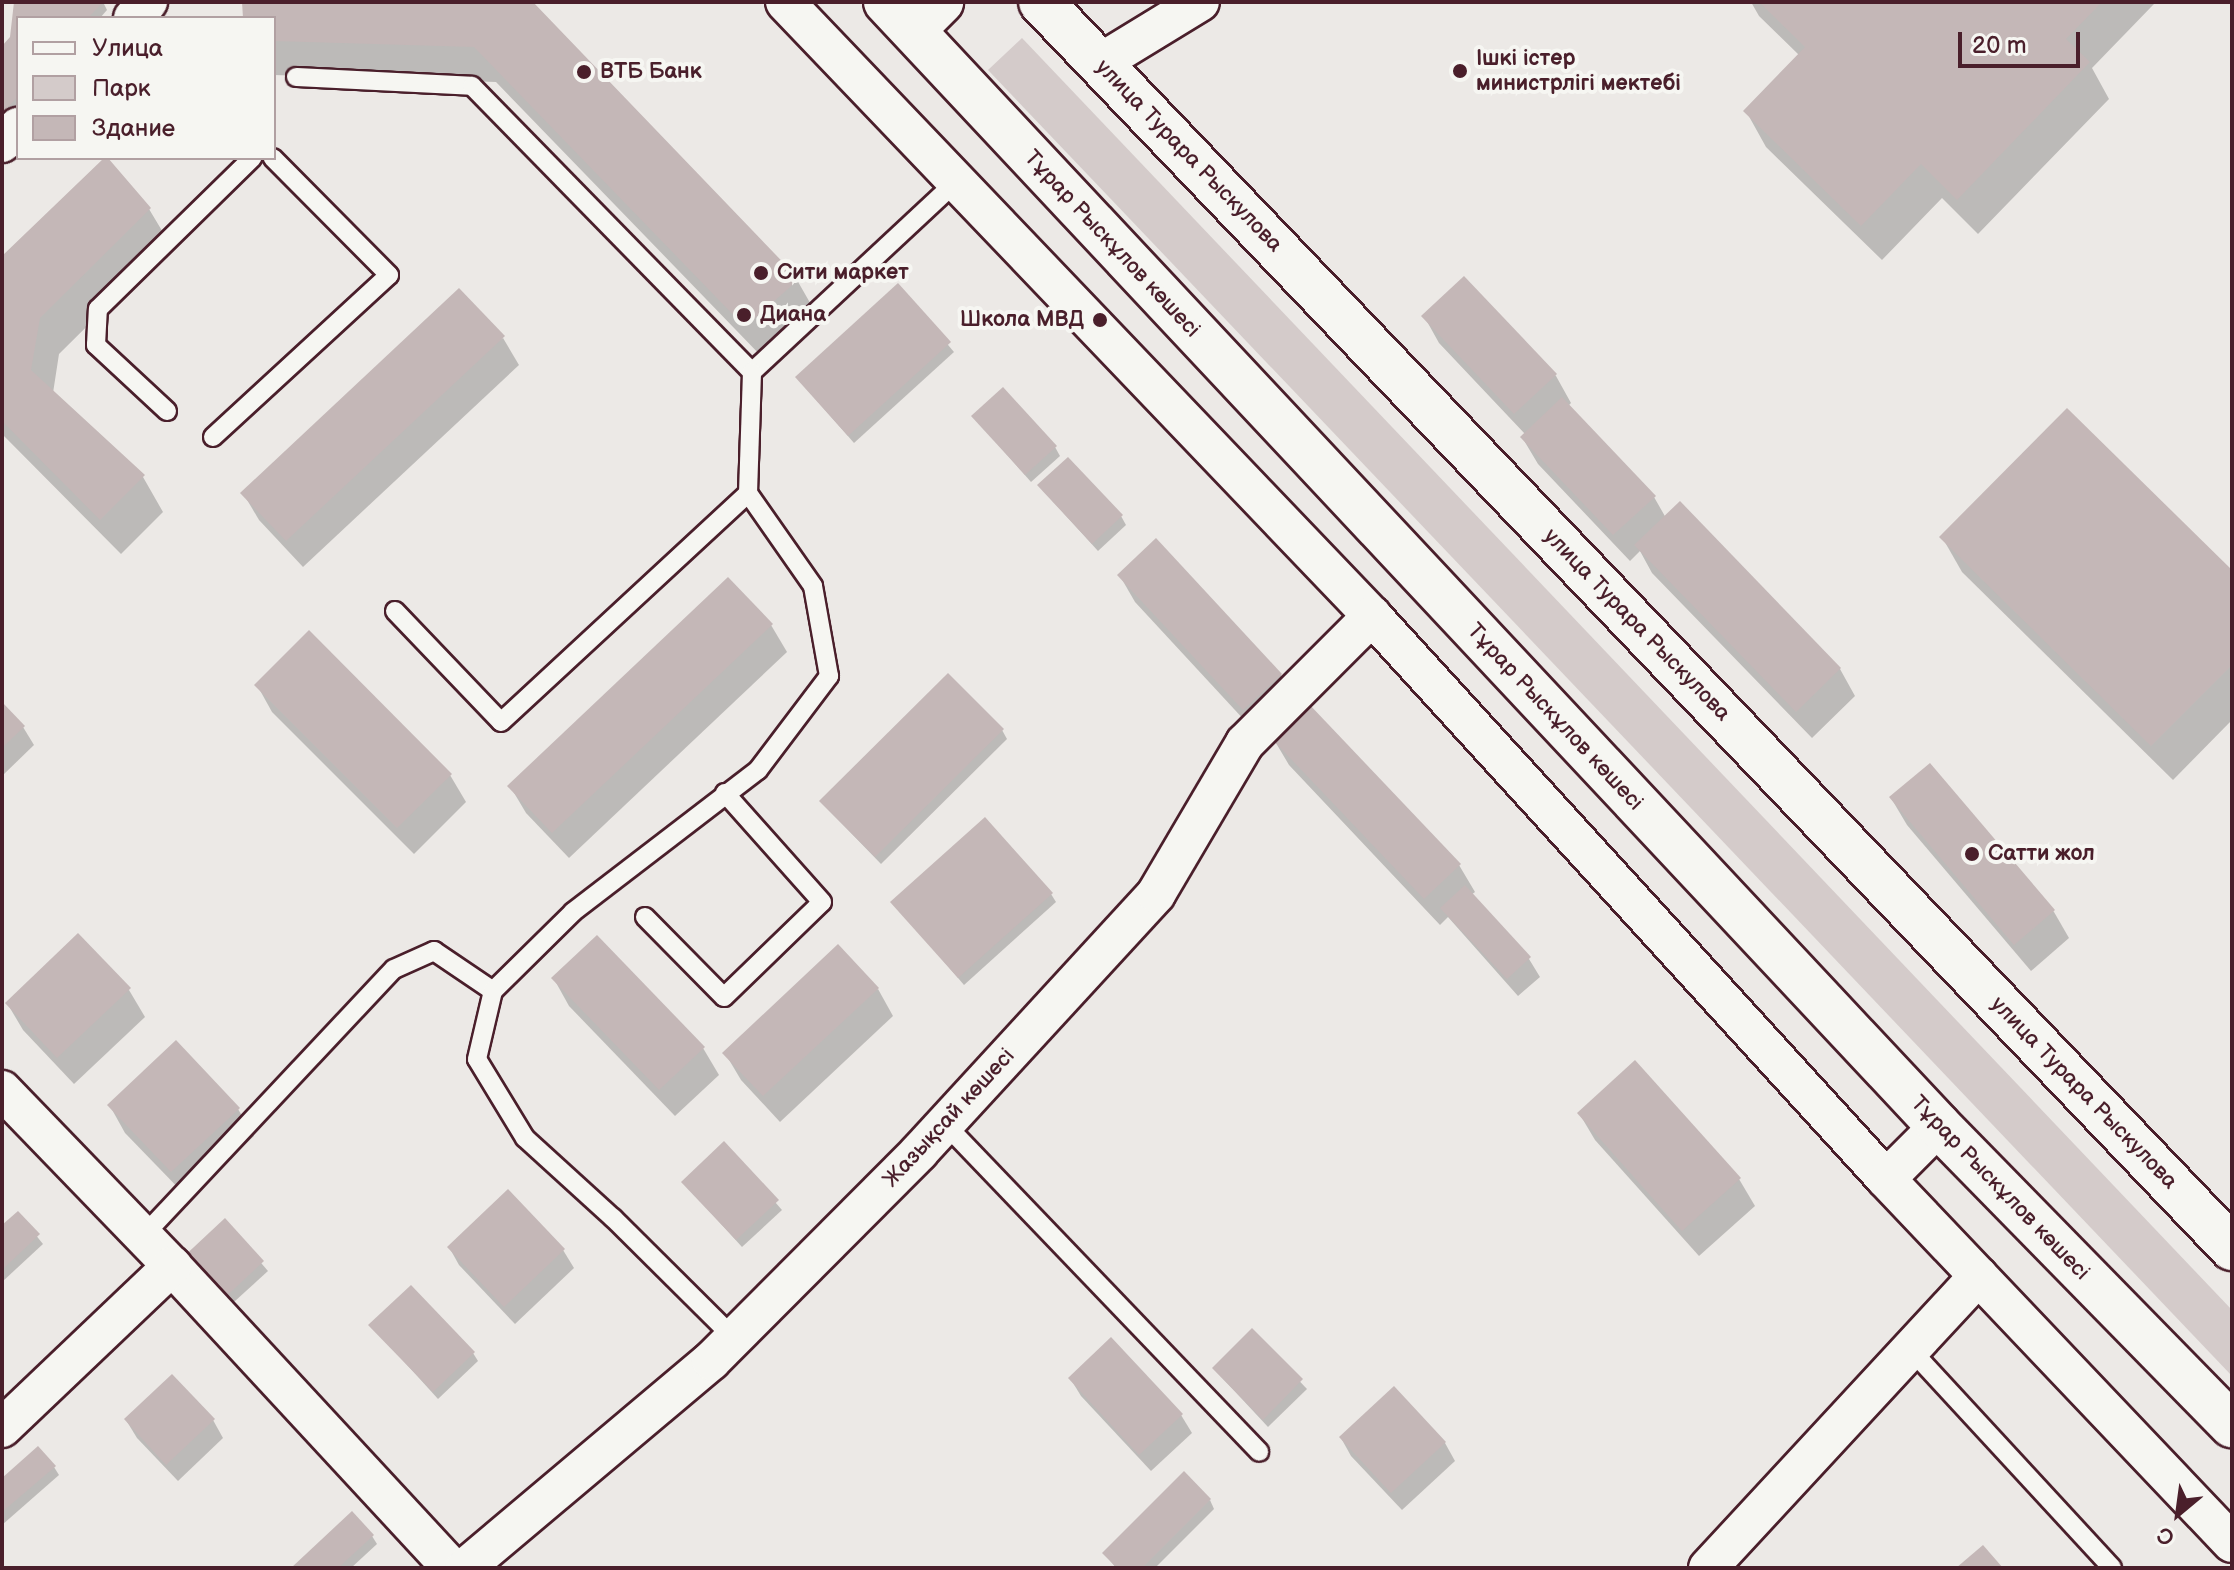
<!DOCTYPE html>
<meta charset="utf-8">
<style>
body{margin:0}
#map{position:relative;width:2234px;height:1570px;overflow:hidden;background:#ece9e6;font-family:"Balsamiq Sans",sans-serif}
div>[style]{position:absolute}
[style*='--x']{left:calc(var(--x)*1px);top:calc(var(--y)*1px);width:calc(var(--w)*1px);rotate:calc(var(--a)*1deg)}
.green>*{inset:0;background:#d4cbca}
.shadow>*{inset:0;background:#0003}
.building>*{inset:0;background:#c4b7b7}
.roads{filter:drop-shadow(2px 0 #4a1f2b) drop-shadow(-2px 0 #4a1f2b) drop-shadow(0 2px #4a1f2b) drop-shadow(0 -2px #4a1f2b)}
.lane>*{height:18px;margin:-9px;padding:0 9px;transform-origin:9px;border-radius:9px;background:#f6f6f2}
.street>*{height:38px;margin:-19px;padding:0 19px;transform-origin:19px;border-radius:19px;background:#f6f6f2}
.primary>*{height:44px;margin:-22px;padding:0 22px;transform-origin:22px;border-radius:22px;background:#f6f6f2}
.dots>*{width:22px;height:22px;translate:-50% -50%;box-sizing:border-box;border:4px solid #f6f6f2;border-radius:50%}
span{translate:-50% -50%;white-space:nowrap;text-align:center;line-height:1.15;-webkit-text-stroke:8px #f6f6f2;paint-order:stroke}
.poi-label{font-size:22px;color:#4a1f2b;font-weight:700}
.left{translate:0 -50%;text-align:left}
.right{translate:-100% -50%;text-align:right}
.street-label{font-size:22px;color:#4a1f2b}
.frame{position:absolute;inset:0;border:4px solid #4a1f2b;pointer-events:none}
.legend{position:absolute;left:16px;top:16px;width:260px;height:144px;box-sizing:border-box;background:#f6f6f2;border:2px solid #b1a0a2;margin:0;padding:10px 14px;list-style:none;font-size:24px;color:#4a1f2b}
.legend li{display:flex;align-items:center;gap:16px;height:40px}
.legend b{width:40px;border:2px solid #b1a0a2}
.north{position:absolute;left:2138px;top:1474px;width:80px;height:80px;-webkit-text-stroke:6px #f6f6f2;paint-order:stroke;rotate:209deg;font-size:22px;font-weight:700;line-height:32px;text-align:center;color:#4a1f2b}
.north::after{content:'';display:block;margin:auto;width:28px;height:36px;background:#4a1f2b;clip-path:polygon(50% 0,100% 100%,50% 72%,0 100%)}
.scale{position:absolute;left:1958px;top:32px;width:122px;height:36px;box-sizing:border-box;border:4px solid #4a1f2b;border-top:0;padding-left:10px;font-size:24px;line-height:28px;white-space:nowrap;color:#4a1f2b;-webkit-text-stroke:6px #f6f6f2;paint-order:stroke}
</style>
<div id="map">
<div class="green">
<i style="clip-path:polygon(1022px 38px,2232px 1310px,2232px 1376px,988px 70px)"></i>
</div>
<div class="shadow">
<i style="clip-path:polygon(16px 2px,103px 2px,107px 10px,100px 18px,18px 18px,18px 110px,2px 120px,2px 49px,12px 38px)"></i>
<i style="clip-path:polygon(244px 2px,530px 2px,797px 280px,817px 315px,766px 361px,496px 82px,274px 75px,274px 18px,245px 18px)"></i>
<i style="clip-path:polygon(1751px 2px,2153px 2px,2154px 4px,2092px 68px,2109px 99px,1978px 234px,1942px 198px,1882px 260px,1766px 147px,1746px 111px,1800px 56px,1759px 16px)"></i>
<i style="clip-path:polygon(149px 209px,170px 244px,59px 354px,53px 393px,143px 477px,163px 512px,121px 554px,2px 434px,2px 259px)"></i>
<i style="clip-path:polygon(1464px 279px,1556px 376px,1571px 403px,1568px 406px,1654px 497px,1666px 518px,1680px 504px,1840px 669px,1855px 696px,1812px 738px,1652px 573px,1640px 551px,1630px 561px,1538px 464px,1522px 437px,1525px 434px,1439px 343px,1424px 316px)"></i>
<i style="clip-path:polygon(898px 286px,954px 352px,854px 443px,797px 378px)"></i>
<i style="clip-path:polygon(503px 338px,519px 365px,303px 567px,259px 520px,243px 493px)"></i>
<i style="clip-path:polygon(974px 417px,1055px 447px,1060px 456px,1031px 482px)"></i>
<i style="clip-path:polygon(1039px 486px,1121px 516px,1126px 525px,1098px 551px)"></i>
<i style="clip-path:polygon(1942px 537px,2232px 573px,2232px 720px,2173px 780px,1962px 572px)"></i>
<i style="clip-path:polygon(1120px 576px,1281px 675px,1296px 702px,1259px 736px,1135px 602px)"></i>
<i style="clip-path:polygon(771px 625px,787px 652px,569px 858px,526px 813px,510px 786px)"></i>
<i style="clip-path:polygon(257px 685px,450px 775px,466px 802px,414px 854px,272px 712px)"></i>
<i style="clip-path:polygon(2px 705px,23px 727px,34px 745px,2px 776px)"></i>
<i style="clip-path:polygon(1002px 730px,1007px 739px,881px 864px,821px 802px)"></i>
<i style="clip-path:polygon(1273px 738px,1459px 865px,1475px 892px,1471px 895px,1529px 959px,1540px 977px,1518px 996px,1448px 917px,1440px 925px,1289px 765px)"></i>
<i style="clip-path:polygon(1929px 766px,2054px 912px,2069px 938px,2031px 971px,1907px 825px,1891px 798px)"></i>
<i style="clip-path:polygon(1051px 894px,1056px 902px,964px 985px,893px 902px)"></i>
<i style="clip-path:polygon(554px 979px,703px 1048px,719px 1075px,675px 1116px,569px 1006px)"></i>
<i style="clip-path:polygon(878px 989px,893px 1016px,780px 1122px,741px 1080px,725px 1053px)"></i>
<i style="clip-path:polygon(129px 990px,145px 1017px,74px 1084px,23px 1030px,7px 1003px)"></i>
<i style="clip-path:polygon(110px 1106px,238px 1109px,254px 1136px,188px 1198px,125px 1133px)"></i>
<i style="clip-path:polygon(1579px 1113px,1739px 1179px,1755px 1206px,1699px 1256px,1595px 1140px)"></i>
<i style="clip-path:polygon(724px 1144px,782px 1210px,742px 1247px,683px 1182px)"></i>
<i style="clip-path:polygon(18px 1213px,43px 1244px,2px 1282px,2px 1228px)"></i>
<i style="clip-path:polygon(225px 1221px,268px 1271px,224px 1311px)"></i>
<i style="clip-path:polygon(449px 1247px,563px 1250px,574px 1268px,515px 1324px,459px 1265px)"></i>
<i style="clip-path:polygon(371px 1325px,473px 1353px,478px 1361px,438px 1399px)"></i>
<i style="clip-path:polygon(1252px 1331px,1307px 1389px,1268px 1427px,1214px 1369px)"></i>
<i style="clip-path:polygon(1070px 1378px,1181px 1415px,1192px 1433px,1151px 1471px,1081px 1396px)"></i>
<i style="clip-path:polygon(126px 1420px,213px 1420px,223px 1438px,178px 1481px,137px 1438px)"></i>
<i style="clip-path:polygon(1341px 1438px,1445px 1443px,1455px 1461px,1402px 1510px,1351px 1456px)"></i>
<i style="clip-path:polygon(54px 1467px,59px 1475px,2px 1525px,2px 1480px)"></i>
<i style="clip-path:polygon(1210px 1500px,1214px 1509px,1155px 1568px,1116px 1568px,1104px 1553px)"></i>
<i style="clip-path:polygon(372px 1536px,377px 1544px,351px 1568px,294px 1568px)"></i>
</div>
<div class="building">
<i style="clip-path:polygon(14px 2px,103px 2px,88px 18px,18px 18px,18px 96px,2px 114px,2px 46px,10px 37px)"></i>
<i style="clip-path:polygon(242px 2px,533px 2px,799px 279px,745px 327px,474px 47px,274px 41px,274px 18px,243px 18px)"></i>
<i style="clip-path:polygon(1759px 2px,2102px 2px,2066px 39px,2090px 62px,1957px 200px,1921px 164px,1861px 226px,1743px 111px,1805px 47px)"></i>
<i style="clip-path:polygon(104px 158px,108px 158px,151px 208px,40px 318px,31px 370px,145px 475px,100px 520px,2px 421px,2px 256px)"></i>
<i style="clip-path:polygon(1464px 276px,1557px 374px,1514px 414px,1421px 316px)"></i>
<i style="clip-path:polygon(898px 283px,951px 342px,848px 436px,795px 377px)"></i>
<i style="clip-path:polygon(459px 288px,505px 336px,286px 541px,240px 493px)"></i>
<i style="clip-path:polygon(1003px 387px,1057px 446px,1025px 475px,971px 416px)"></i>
<i style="clip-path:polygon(1562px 397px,1656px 496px,1613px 535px,1520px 437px)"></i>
<i style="clip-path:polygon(2067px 408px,2232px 570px,2232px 665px,2151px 746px,1939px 537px)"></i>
<i style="clip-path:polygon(1068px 457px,1123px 515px,1092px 544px,1037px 485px)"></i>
<i style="clip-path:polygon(1680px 501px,1841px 668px,1796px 712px,1634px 545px)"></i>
<i style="clip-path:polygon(1156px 538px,1282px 674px,1243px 710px,1117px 575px)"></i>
<i style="clip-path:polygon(728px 577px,773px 624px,552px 833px,507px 786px)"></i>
<i style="clip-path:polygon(309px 630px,452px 774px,397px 828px,254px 685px)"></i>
<i style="clip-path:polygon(948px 673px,1004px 729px,875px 857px,819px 801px)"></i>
<i style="clip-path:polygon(2px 702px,25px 726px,2px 748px)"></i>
<i style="clip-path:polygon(1308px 703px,1461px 864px,1424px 899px,1271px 738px)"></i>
<i style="clip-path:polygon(1930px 763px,2055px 910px,2014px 945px,1889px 797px)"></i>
<i style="clip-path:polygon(985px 817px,1053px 893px,958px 978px,890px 902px)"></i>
<i style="clip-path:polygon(1465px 885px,1531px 957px,1507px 979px,1440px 908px)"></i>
<i style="clip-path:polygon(78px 933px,131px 988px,57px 1058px,5px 1003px)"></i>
<i style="clip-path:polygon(597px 935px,705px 1047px,659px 1090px,551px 978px)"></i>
<i style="clip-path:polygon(838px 944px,879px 988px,763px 1096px,722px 1053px)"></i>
<i style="clip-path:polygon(176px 1040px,240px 1108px,171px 1172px,107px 1105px)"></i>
<i style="clip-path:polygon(1635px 1060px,1741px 1178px,1682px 1231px,1577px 1113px)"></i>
<i style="clip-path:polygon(724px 1141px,779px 1200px,736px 1240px,681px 1182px)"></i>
<i style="clip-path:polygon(508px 1189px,565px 1249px,504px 1307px,447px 1247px)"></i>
<i style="clip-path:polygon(18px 1211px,40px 1234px,2px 1270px,2px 1225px)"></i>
<i style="clip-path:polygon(225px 1218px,264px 1261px,218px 1304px,179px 1261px)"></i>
<i style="clip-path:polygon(411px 1285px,475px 1352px,433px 1392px,368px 1325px)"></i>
<i style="clip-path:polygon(1252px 1328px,1303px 1379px,1263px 1420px,1212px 1368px)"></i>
<i style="clip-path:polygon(1111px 1337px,1183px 1414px,1139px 1455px,1068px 1378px)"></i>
<i style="clip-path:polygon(172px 1374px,215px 1419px,166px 1465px,124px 1419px)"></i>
<i style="clip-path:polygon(1394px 1386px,1446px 1442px,1391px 1493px,1339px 1437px)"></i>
<i style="clip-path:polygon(38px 1446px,56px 1466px,2px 1512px,2px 1478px)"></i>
<i style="clip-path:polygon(1184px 1471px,1211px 1499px,1142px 1568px,1117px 1568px,1102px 1553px)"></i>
<i style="clip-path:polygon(352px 1511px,374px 1535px,338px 1568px,291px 1568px)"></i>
<i style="clip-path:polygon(1983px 1545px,2003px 1568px,1956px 1568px)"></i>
</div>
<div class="roads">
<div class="lane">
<i style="--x:296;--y:77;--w:176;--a:2.9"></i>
<i style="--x:472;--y:86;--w:400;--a:45.6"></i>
<i style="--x:752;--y:372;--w:279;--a:-43"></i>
<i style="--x:167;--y:411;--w:97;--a:-137.1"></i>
<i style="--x:96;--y:345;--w:36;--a:-87"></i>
<i style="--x:98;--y:309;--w:216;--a:-44.4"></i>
<i style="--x:213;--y:437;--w:239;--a:-42.6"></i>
<i style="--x:389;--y:275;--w:165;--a:-134.8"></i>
<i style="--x:395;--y:611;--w:153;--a:46.3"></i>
<i style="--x:501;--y:722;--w:337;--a:-42.8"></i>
<i style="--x:748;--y:493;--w:121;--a:-88.1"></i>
<i style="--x:645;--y:917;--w:112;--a:45.4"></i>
<i style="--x:724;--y:997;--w:136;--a:-44.1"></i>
<i style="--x:822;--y:902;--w:146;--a:-131.7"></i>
<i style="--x:945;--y:1124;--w:454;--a:46.2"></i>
<i style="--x:143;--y:1236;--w:366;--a:-46.8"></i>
<i style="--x:394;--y:969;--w:44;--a:-24.2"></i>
<i style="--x:434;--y:951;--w:71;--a:34.1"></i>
<i style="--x:734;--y:1338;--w:170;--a:-135.2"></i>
<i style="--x:613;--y:1218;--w:119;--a:-137.7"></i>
<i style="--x:525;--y:1138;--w:92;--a:-121.3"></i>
<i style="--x:477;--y:1059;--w:70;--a:-76.8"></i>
<i style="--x:493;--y:991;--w:112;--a:-44.6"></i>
<i style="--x:573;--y:912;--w:233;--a:-37.5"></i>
<i style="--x:758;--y:770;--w:118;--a:-52.9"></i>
<i style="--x:829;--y:676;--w:91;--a:-100.1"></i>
<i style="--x:813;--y:586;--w:113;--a:-125"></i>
<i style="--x:1912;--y:1351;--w:295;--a:47.3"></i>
</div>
<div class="street">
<i style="--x:785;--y:2;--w:849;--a:46.29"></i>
<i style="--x:1372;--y:616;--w:762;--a:47.6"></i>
<i style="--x:1886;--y:1179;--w:502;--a:46.45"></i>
<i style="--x:133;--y:18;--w:22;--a:-47"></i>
<i style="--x:1100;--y:63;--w:117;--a:-31.4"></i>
<i style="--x:2;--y:143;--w:23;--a:-45"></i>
<i style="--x:2;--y:1090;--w:245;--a:46"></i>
<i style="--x:172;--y:1266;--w:412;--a:47.2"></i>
<i style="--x:1886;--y:1179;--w:75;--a:-45"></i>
<i style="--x:2;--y:1428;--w:235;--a:-43.6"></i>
<i style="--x:465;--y:1568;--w:322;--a:-40.1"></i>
<i style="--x:711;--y:1361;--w:295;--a:-45.1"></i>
<i style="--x:919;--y:1152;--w:350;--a:-47.4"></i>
<i style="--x:1156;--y:894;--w:175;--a:-59.5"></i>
<i style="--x:1245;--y:743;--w:180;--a:-45"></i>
<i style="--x:1708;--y:1568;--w:398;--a:-47.2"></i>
</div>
<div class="primary">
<i style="--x:886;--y:2;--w:1540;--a:46.87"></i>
<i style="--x:1939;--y:1126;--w:419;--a:45.6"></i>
<i style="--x:1041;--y:2;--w:1724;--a:46.29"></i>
<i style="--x:913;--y:30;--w:40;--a:-45"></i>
</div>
</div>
<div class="dots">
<i style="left:1460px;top:71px;background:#4a1f2b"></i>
<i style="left:584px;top:72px;background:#4a1f2b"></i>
<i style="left:761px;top:273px;background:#4a1f2b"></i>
<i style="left:744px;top:315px;background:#4a1f2b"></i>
<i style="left:1100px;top:320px;background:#4a1f2b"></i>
<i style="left:1972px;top:854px;background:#4a1f2b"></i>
</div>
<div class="poi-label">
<span class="left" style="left:1476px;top:71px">Ішкі істер<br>министрлігі мектебі</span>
<span class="left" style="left:600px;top:72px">ВТБ Банк</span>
<span class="left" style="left:777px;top:273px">Сити маркет</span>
<span class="left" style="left:760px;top:315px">Диана</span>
<span class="right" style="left:1084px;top:320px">Школа МВД</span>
<span class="left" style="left:1988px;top:854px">Сатти жол</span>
</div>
<div class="street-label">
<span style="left:1189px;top:156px;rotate:46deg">улица Турара Рыскулова</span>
<span style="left:1112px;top:244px;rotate:47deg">Тұрар Рыскұлов көшесі</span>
<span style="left:1637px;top:625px;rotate:46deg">улица Турара Рыскулова</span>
<span style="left:1555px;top:717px;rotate:47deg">Тұрар Рыскұлов көшесі</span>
<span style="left:2084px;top:1093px;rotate:46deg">улица Турара Рыскулова</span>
<span style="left:949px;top:1118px;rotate:-47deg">Жазықсай көшесі</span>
<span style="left:2000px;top:1188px;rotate:46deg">Тұрар Рыскұлов көшесі</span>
</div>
<div class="frame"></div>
<ul class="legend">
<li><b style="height:10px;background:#f6f6f2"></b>Улица</li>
<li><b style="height:22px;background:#d4cbca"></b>Парк</li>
<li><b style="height:22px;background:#c4b7b7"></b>Здание</li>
</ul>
<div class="north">С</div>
<div class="scale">20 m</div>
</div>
